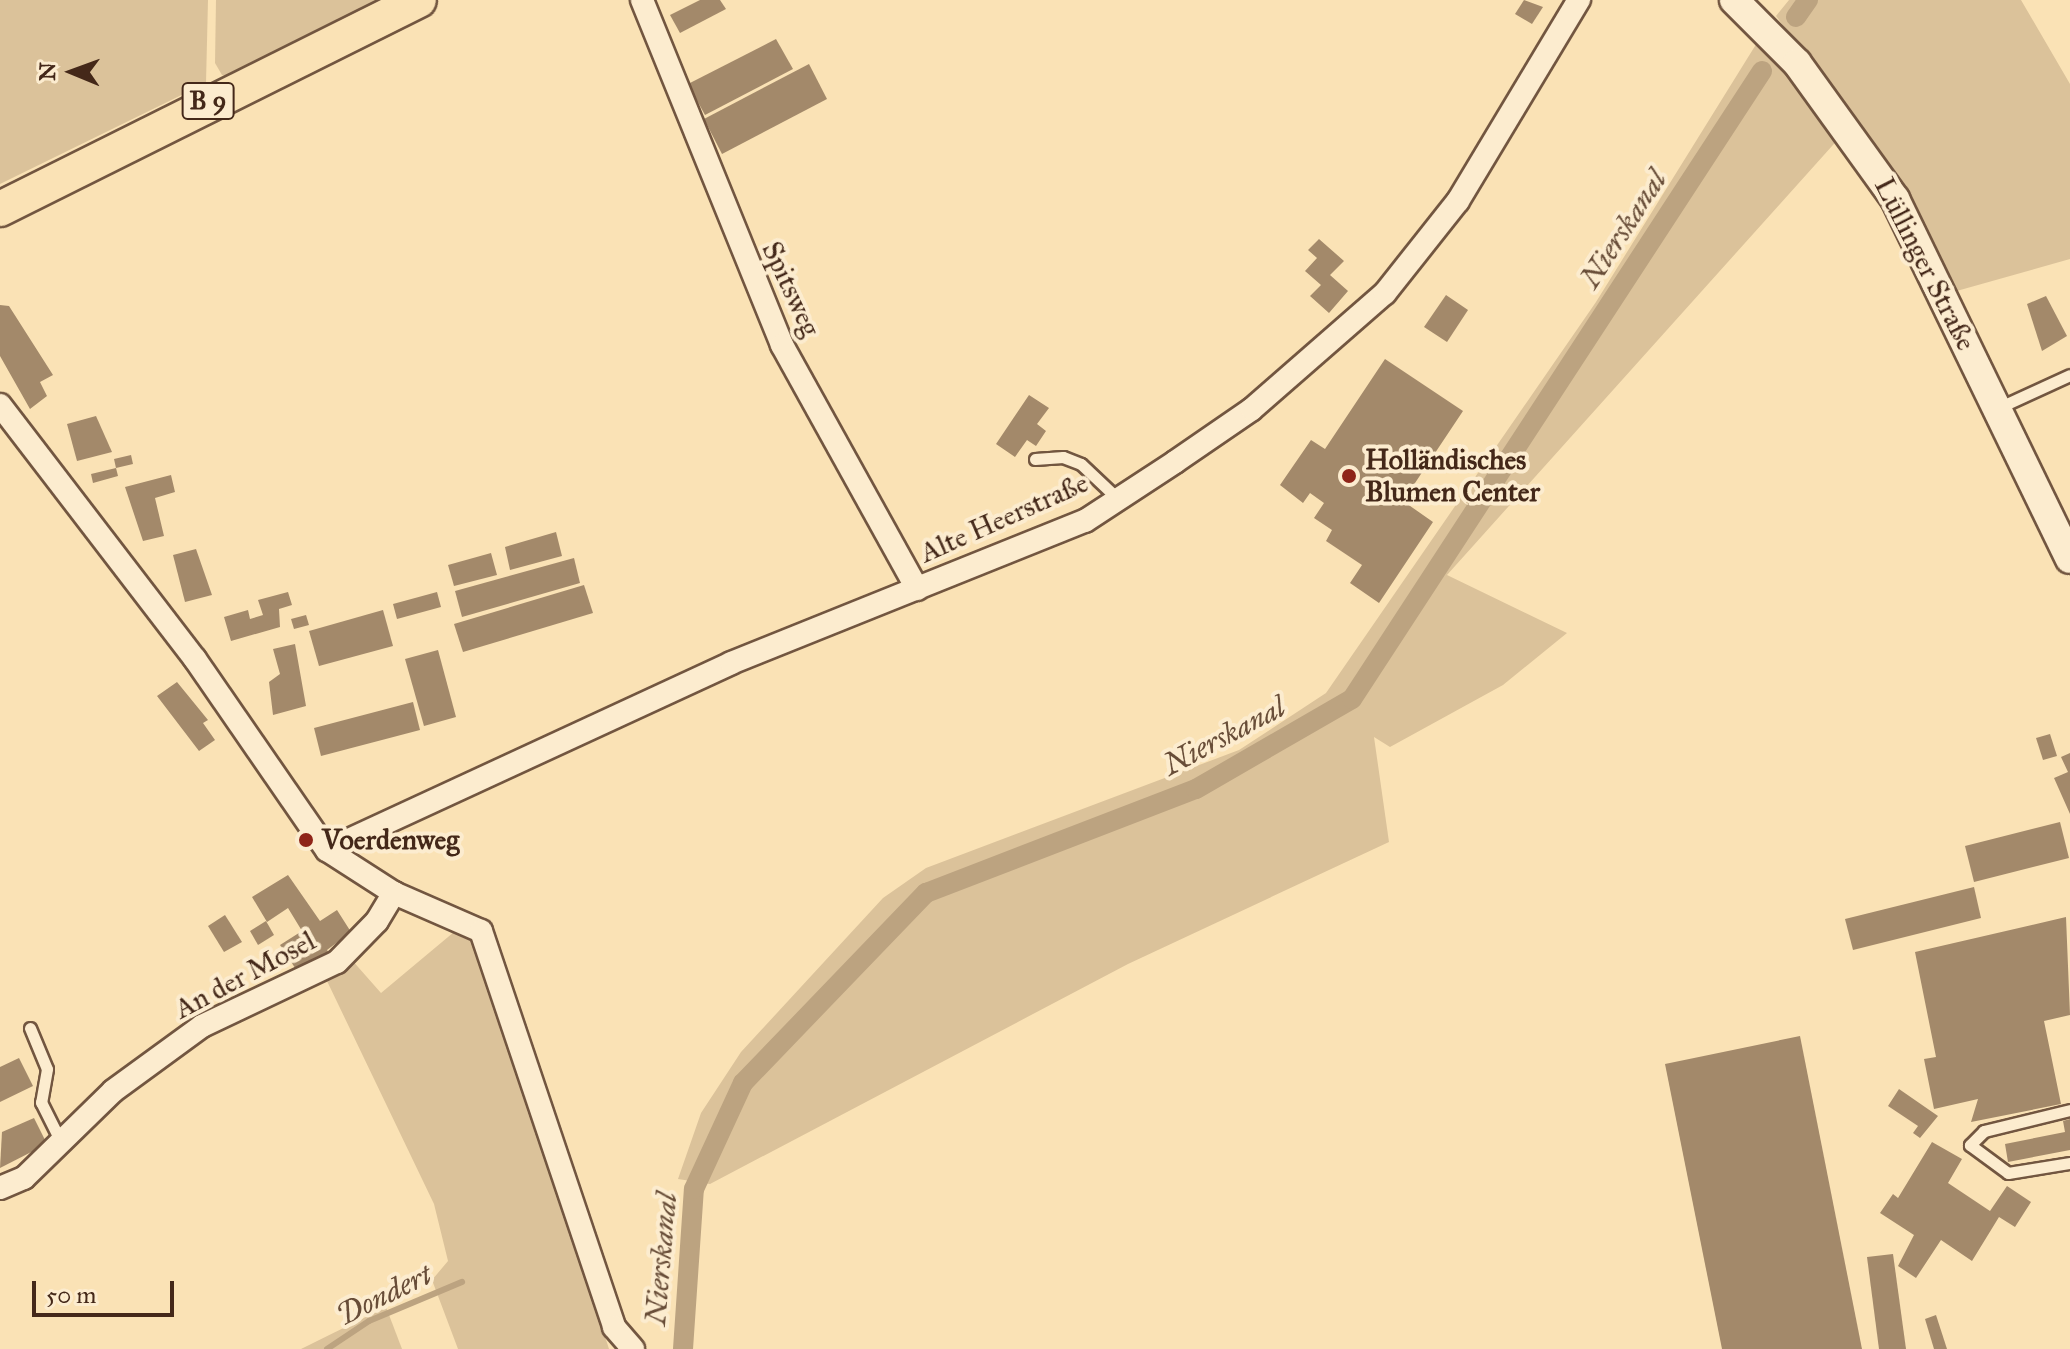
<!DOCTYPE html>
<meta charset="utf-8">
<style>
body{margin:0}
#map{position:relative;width:2070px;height:1349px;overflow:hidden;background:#fae2b5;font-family:"IM FELL Great Primer",serif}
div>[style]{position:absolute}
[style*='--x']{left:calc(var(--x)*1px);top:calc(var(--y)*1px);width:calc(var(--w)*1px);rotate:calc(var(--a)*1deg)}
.green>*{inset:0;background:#dbc29a}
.stream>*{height:6px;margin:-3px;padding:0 3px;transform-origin:3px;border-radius:3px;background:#bca380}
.canal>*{height:20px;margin:-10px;padding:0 10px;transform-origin:10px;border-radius:10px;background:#bca380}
.building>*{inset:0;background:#a3896a}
.roads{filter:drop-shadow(2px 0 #725640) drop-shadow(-2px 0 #725640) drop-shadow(0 2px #725640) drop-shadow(0 -2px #725640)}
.service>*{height:11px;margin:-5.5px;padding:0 5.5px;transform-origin:5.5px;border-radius:5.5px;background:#fceccf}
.minor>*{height:22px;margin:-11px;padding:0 11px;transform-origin:11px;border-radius:11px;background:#fceccf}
.tertiary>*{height:28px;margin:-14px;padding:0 14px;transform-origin:14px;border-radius:14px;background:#fceccf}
.primary>*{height:34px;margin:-17px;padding:0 17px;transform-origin:17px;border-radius:17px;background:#fae2b5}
.dots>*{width:22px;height:22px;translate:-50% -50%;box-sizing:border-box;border:4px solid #fceccf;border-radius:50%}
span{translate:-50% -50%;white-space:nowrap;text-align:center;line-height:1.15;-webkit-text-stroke:8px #fceccf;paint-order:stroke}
.shield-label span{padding:2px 6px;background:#fceccf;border:2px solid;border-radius:6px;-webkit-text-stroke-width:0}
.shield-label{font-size:26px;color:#442819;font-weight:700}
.street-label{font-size:28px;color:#442819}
.poi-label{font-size:28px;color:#442819;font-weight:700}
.left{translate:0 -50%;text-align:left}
.water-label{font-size:30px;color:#684d38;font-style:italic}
.north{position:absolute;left:32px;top:32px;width:80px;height:80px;-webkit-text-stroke:6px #fceccf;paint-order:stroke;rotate:271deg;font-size:22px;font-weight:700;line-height:32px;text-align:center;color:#442819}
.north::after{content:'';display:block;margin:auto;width:28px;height:36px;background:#442819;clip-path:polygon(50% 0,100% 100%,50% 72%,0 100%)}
.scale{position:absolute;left:32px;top:1281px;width:142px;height:36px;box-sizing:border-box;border:4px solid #442819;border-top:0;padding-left:10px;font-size:24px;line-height:28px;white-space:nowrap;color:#442819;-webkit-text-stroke:6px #fceccf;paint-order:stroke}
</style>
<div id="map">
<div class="green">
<i style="clip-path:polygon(0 0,208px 0,206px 83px,0 184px)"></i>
<i style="clip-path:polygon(216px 0,392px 0,240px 79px,222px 75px,215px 63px)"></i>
<i style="clip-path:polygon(1789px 0,2021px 0,2070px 84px,2070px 259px,1946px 294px,1854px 119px,1776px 16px)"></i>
<i style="clip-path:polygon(1760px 38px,1841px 136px,1447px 575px,1567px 633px,1503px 685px,1390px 747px,1374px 737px,1389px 842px,1128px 964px,710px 1184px,678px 1179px,701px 1113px,741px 1052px,883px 898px,926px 868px,1239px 750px,1326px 693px,1596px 302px)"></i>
<i style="clip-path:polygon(460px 927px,479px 937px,609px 1349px,458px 1349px,432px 1280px,448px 1261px,434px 1204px,327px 981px,351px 959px,381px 993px)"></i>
<i style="clip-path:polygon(386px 1307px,402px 1349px,301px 1349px)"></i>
</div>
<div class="stream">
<i style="--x:327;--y:1349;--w:50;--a:-33.7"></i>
<i style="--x:369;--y:1321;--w:101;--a:-22.8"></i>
</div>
<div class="canal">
<i style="--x:1796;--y:17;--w:21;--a:-55"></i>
<i style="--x:683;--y:1349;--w:160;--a:-86.1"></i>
<i style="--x:694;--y:1189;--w:117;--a:-65.2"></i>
<i style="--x:743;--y:1083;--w:264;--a:-46.1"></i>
<i style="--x:926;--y:893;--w:289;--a:-21.1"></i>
<i style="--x:1196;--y:789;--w:180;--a:-30"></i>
<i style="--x:1352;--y:699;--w:750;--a:-56.86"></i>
</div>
<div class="building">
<i style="clip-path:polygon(700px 0,720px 0,726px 9px,680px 33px,670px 15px)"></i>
<i style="clip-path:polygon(1524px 0,1543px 7px,1532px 24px,1515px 14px)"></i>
<i style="clip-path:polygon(776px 39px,793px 69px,705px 115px,688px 84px)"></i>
<i style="clip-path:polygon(809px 64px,827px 99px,722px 154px,704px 119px)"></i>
<i style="clip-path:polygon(1319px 239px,1344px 261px,1330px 275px,1348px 291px,1329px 313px,1310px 296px,1321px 285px,1305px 271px,1317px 258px,1308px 250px)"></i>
<i style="clip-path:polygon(1446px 295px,1468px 310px,1447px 342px,1424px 327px)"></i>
<i style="clip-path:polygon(2046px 296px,2067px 336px,2042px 351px,2027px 304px)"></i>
<i style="clip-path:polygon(0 305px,9px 306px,53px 375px,40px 382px,47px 396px,30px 409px,0 356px)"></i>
<i style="clip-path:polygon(1385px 359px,1463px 411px,1403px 501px,1433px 522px,1379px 603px,1350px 583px,1362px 565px,1326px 541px,1332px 530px,1314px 518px,1324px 503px,1310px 493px,1303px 503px,1280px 485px,1311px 440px,1325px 449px)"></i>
<i style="clip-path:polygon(1029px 395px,1049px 408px,1037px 424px,1046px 431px,1036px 446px,1027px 440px,1015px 457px,996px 444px)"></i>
<i style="clip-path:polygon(96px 416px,112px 452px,77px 461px,67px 424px)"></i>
<i style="clip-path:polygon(131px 455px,133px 464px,116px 468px,114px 459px)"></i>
<i style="clip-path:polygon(116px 468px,118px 476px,93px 483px,91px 474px)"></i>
<i style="clip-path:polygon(171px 475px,175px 492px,155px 498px,164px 536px,143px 541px,125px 487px)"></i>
<i style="clip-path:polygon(556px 532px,562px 556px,510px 570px,505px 547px)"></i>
<i style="clip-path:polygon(196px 549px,212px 595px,185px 602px,173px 555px)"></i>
<i style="clip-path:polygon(491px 553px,497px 575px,454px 586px,448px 565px)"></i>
<i style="clip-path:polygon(574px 558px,580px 583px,462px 617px,455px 591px)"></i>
<i style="clip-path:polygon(584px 585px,593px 613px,463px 652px,454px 624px)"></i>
<i style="clip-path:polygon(288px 592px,292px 605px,279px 609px,280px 627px,231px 641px,224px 617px,248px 610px,250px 619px,263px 615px,258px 600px)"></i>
<i style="clip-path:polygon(437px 592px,441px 607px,397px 619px,393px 604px)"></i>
<i style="clip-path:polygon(383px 610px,393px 646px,319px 666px,309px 631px)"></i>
<i style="clip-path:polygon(306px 615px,309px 625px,294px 629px,291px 619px)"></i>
<i style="clip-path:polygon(295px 644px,306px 706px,273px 715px,269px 682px,280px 674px,273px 649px)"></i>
<i style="clip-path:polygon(438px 650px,456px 717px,424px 726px,405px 659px)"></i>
<i style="clip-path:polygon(177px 682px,208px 720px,203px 723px,215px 740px,199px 751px,157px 696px)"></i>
<i style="clip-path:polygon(413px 702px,420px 730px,321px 756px,314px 728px)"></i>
<i style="clip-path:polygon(2050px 734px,2057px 756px,2043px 760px,2036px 738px)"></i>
<i style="clip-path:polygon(2070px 753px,2070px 814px,2054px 778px,2068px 772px,2061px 757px)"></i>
<i style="clip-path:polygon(2060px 822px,2069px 858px,1974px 882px,1965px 846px)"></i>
<i style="clip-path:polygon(288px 875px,320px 921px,337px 910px,351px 932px,327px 950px,332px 958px,301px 977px,280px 945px,302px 931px,288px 908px,267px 922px,252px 897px)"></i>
<i style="clip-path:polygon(1974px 887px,1981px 918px,1853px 950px,1845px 919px)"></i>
<i style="clip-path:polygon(225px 915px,242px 942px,224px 952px,208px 926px)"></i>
<i style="clip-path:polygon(2066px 917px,2070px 1015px,2044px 1021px,2061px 1104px,1971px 1122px,1978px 1099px,1934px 1109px,1924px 1059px,1936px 1057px,1915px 952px)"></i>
<i style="clip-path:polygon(266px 921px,274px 935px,258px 945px,250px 931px)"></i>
<i style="clip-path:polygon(1800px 1036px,1862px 1349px,1722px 1349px,1665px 1064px)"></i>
<i style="clip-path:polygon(19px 1058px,33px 1086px,0 1102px,0 1067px)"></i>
<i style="clip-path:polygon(1899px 1089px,1938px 1116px,1920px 1138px,1913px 1133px,1918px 1126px,1888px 1106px)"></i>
<i style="clip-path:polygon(34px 1118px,47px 1144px,0 1168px,2px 1132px)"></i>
<i style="clip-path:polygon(2070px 1119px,2070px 1150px,2008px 1162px,2005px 1144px,2065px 1132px,2063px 1121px)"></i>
<i style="clip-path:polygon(1932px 1142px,1962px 1159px,1948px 1183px,1990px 1211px,2007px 1186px,2031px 1202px,2015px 1227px,1999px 1217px,1972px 1261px,1941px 1240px,1916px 1278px,1898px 1266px,1914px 1235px,1880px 1213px,1893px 1194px,1898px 1198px)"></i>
<i style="clip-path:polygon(1893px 1254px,1906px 1349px,1879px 1349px,1867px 1257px)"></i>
<i style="clip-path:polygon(1936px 1315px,1947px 1349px,1934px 1349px,1925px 1319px)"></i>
</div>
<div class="roads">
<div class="service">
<i style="--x:1998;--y:408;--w:79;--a:-24.6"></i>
<i style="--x:1035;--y:459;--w:28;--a:-4"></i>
<i style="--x:1063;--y:457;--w:19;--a:21"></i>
<i style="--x:1081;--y:464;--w:51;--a:43.4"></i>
<i style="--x:30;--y:1028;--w:44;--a:67.5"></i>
<i style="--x:47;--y:1069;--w:34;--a:100"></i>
<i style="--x:41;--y:1102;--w:45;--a:63.4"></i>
<i style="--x:2070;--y:1110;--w:89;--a:166.3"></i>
<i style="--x:1984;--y:1131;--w:20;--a:135"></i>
<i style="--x:1970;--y:1145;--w:47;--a:36.4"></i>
<i style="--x:2008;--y:1173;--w:63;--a:-9.2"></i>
</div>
<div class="minor">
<i style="--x:642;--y:0;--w:372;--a:67.9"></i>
<i style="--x:782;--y:345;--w:279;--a:61"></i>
<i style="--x:0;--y:405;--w:320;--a:52.5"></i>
<i style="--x:195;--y:659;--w:232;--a:55.4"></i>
<i style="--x:327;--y:850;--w:80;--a:32.7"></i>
<i style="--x:394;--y:893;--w:95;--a:23.6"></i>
<i style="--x:481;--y:931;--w:418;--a:71.4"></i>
<i style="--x:614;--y:1327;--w:29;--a:49"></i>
<i style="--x:327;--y:850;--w:445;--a:-24.8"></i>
<i style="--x:731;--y:663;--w:381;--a:-21.9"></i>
<i style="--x:1085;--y:521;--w:108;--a:-33.2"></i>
<i style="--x:1175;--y:462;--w:93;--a:-34.5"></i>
<i style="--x:1252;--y:409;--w:176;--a:-41.1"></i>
<i style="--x:1385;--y:293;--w:117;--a:-51.6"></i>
<i style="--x:1458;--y:201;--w:235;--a:-59"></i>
<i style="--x:0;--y:1188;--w:26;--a:-23"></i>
<i style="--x:24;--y:1178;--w:124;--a:-44.3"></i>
<i style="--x:113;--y:1091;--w:110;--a:-36.1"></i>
<i style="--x:202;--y:1026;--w:149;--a:-25.4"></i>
<i style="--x:337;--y:962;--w:57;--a:-45.7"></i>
<i style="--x:377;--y:921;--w:33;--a:-59"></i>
</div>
<div class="tertiary">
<i style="--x:1734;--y:0;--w:89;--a:45"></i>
<i style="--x:1797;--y:63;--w:168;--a:54.2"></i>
<i style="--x:1895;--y:199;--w:400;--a:64.1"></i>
</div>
<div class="primary">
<i style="--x:0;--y:209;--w:468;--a:-26.5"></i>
</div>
</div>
<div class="dots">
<i style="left:1349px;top:476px;background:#8f2418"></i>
<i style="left:306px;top:840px;background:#8f2418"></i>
</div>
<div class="shield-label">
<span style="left:208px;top:101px">B 9</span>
</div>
<div class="street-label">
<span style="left:1925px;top:264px;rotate:63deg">Lüllinger Straße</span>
<span style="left:791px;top:289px;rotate:65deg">Spitsweg</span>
<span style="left:1004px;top:518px;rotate:-24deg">Alte Heerstraße</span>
<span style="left:245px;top:975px;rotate:-28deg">An der Mosel</span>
</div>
<div class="poi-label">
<span class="left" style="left:1365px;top:476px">Holländisches<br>Blumen Center</span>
<span class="left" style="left:322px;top:840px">Voerdenweg</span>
</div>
<div class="water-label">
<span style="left:1623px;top:229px;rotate:-57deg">Nierskanal</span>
<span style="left:1224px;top:736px;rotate:-28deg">Nierskanal</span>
<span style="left:661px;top:1259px;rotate:-85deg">Nierskanal</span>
<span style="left:384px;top:1295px;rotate:-26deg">Dondert</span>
</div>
<div class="north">N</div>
<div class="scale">50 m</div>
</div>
